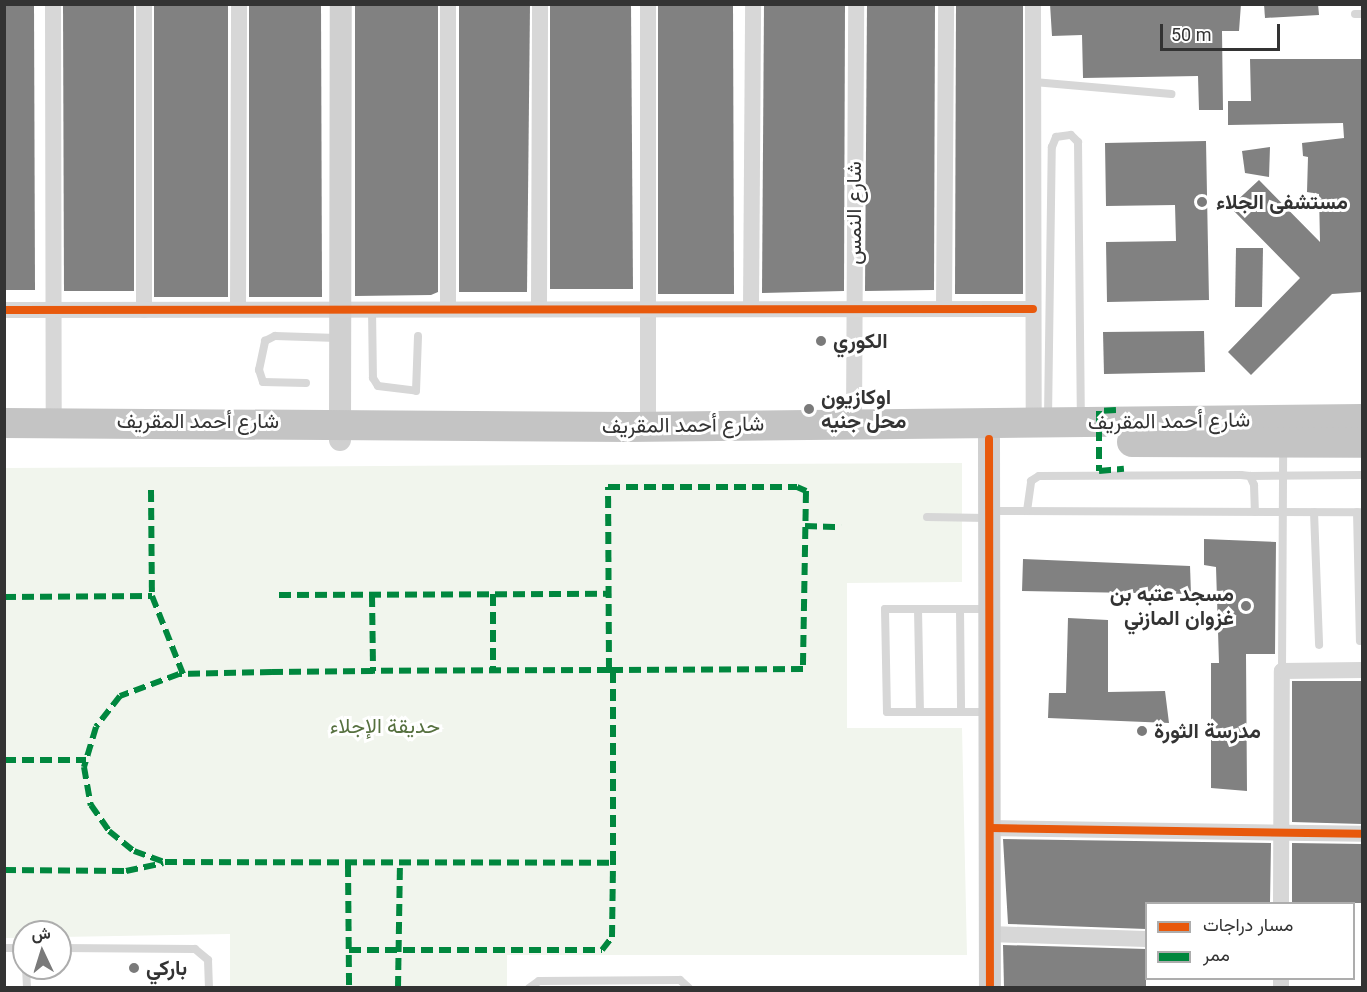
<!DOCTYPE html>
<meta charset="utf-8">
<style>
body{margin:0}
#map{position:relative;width:1367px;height:992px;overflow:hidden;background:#fff;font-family:Roboto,Vazirmatn,sans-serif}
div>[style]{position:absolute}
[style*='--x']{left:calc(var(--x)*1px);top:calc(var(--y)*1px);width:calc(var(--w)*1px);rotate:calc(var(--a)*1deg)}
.green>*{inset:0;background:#f1f5ed}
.building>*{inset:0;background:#818181}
.lane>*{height:8px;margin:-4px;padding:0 4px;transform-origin:4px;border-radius:4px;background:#d7d7d7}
.street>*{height:16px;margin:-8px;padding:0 8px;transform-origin:8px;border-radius:8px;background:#d7d7d7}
.secondary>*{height:22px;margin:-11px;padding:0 11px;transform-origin:11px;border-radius:11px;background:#d0d0d0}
.highway>*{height:30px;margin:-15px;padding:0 15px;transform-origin:15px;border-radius:15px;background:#c4c4c4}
.quiet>*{height:6px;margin-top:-3px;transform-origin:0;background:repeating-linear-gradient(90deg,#00873e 0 12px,transparent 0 18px)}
.cycleway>*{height:8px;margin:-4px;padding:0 4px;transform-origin:4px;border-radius:4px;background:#e8590c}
.dots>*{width:16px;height:16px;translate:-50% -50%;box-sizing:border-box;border:3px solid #fff;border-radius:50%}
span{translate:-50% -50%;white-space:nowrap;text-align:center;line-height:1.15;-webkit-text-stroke:6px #fff;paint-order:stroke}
.poi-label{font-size:21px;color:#333;font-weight:700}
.left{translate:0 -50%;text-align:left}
.right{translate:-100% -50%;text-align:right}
.street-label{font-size:21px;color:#333}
.park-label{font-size:21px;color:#56703f}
.frame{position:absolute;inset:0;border:6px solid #333;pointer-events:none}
.legend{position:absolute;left:1145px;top:902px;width:210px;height:78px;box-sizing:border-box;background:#fff;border:2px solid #adadad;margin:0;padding:8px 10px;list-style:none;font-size:18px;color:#333}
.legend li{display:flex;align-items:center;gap:12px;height:30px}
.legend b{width:30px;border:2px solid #adadad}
.north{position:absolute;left:12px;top:920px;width:60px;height:60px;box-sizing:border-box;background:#fff;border:2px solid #adadad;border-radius:50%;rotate:356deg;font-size:16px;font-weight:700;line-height:24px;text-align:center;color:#333}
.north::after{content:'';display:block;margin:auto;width:21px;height:27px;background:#7a7a7a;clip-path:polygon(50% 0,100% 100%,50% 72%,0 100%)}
.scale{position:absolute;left:1160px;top:24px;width:120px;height:27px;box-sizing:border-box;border:3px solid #333;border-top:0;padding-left:8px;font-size:18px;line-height:21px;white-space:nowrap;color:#333;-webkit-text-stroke:4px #fff;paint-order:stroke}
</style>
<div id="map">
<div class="green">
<i style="clip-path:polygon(962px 463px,962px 582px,847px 583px,847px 728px,962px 728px,967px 955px,507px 955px,507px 987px,230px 988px,230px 934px,60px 937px,60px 932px,24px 932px,24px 938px,5px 938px,4px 468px)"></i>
</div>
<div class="building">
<i style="clip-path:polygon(4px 4px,34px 4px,35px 290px,4px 290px)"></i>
<i style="clip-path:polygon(63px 4px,134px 4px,134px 291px,64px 291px)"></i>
<i style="clip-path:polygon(154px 4px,228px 4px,228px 297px,154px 297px)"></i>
<i style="clip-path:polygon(249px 4px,321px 4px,322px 297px,249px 297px)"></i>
<i style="clip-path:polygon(355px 4px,438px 4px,438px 292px,431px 295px,355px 296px)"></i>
<i style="clip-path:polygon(459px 4px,530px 4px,527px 292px,459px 292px)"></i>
<i style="clip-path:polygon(550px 4px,631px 4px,633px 289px,550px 289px)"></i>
<i style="clip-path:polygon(658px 4px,733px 4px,734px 294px,658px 294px)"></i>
<i style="clip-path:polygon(764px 4px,845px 4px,844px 291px,762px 293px)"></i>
<i style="clip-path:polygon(867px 4px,935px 4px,934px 290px,865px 291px)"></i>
<i style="clip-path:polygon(956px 4px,1023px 4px,1023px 294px,955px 294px)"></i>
<i style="clip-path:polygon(1050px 4px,1241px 4px,1239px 31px,1222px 31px,1223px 110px,1199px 110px,1198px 76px,1083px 78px,1082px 35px,1052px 36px)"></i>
<i style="clip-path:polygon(1264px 4px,1318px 4px,1319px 15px,1265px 18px)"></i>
<i style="clip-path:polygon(1250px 59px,1362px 59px,1362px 292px,1332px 294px,1251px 375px,1228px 352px,1300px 278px,1230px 207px,1259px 180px,1320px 242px,1319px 194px,1307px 192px,1308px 157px,1303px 156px,1302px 143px,1344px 138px,1343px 123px,1228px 125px,1228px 101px,1251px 101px)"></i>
<i style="clip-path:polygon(1206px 141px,1209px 300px,1107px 302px,1106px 242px,1176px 241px,1175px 205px,1106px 206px,1105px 143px)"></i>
<i style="clip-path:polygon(1270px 147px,1269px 177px,1245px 173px,1242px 151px)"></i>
<i style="clip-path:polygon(1236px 248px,1263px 248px,1262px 307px,1235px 307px)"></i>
<i style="clip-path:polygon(1204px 331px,1205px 372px,1104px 374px,1103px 332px)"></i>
<i style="clip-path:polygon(1204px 539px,1276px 542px,1275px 654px,1246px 654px,1247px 791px,1211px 788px,1211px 663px,1219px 663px,1216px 567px,1204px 565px)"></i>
<i style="clip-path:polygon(1023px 559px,1190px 566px,1191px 594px,1022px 591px)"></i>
<i style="clip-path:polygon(1068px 618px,1108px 620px,1108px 692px,1165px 691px,1169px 723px,1048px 718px,1049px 693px,1066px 693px)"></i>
<i style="clip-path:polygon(1362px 681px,1362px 824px,1292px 822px,1292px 681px)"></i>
<i style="clip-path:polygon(1003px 839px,1271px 843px,1270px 903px,1146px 903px,1146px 929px,1008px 924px)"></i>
<i style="clip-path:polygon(1292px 843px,1362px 844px,1362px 903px,1292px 903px)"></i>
<i style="clip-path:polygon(1003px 945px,1146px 949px,1146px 987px,1004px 987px)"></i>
</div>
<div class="lane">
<i style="--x:1355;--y:14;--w:7;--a:0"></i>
<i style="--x:1034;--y:82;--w:138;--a:5"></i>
<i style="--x:372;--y:309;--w:69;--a:89.2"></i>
<i style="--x:373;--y:378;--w:9;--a:58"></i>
<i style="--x:378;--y:386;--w:38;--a:7"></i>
<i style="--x:416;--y:391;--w:55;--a:-87.9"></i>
<i style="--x:306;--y:383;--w:43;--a:-178.7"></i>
<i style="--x:263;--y:382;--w:13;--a:-108"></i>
<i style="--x:259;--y:370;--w:30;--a:-78"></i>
<i style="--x:265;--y:341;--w:11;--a:-27"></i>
<i style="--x:275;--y:336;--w:62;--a:1.8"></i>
<i style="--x:1048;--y:418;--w:271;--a:-89.2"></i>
<i style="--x:1052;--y:147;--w:11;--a:-68"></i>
<i style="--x:1056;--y:137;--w:15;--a:-8"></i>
<i style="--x:1071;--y:135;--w:10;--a:45"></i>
<i style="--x:1078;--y:142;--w:277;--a:89.4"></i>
<i style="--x:1250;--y:476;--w:112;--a:-0.5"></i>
<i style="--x:990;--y:511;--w:372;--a:0.2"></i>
<i style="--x:1027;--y:511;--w:30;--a:-82"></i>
<i style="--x:1031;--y:481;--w:9;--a:-32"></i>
<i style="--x:1039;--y:476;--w:202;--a:-0.3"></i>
<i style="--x:1241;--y:475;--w:9;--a:6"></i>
<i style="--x:1250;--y:476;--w:10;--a:66"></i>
<i style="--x:1254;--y:485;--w:27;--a:88"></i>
<i style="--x:1314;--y:512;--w:133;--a:87.8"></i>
<i style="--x:1357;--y:512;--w:129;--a:88.7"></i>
<i style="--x:927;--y:517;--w:60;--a:1"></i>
<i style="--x:918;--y:609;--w:103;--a:88.9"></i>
<i style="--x:960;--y:609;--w:103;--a:89.4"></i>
<i style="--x:987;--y:609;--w:102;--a:180"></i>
<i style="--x:885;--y:609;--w:103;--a:88.9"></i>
<i style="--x:887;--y:712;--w:102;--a:0"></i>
<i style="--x:1282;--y:671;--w:223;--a:-89.7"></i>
<i style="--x:4;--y:948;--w:20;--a:0"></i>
<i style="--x:60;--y:948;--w:135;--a:0.4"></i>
<i style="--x:195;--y:949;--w:17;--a:40"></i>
<i style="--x:208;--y:960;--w:28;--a:88"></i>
<i style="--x:26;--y:968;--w:20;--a:87"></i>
<i style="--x:529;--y:988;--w:12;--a:-35"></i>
<i style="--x:539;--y:981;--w:141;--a:-0.4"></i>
<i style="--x:680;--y:980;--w:12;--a:42"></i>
</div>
<div class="street">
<i style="--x:53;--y:4;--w:418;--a:89.9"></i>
<i style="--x:144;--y:4;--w:306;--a:90"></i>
<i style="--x:1033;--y:4;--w:418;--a:89.9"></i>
<i style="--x:448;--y:307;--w:303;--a:-90"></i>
<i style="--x:539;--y:307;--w:303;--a:-89.8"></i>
<i style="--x:751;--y:308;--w:304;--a:-89.6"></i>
<i style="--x:238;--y:309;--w:305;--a:-89.8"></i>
<i style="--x:944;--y:309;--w:305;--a:-89.6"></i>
<i style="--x:4;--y:310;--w:1029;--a:-0.06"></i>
<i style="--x:854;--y:422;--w:418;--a:-89.7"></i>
<i style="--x:648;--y:427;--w:423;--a:-90"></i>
<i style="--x:991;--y:828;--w:371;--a:0.9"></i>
<i style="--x:1281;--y:904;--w:233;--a:-89.8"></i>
<i style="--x:1282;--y:671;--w:80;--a:-0.7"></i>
<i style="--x:990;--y:934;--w:156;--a:1.8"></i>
<i style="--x:1281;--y:978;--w:10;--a:90"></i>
</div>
<div class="secondary">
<i style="--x:989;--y:439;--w:549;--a:89.9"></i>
<i style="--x:340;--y:440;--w:436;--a:-89.9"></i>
</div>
<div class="highway">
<i style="--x:4;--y:423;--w:624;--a:0.37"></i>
<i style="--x:628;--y:427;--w:734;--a:-0.62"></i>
<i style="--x:1132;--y:442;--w:230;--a:0.2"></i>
</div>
<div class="quiet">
<i style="--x:1116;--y:410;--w:17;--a:177"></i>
<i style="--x:1099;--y:411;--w:60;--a:90"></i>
<i style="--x:1099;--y:471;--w:25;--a:-5"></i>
<i style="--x:151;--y:490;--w:106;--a:89.5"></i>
<i style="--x:805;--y:526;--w:36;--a:2"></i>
<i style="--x:493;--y:594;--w:76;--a:90"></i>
<i style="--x:279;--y:595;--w:329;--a:-0.2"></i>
<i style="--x:372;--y:595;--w:76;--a:89.2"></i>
<i style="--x:4;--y:597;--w:148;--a:-0.4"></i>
<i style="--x:152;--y:596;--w:84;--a:68.3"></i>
<i style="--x:609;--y:670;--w:183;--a:-90.3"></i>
<i style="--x:608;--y:487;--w:189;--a:0"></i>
<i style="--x:797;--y:487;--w:10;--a:24"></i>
<i style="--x:806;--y:491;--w:178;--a:91"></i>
<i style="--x:803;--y:669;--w:190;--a:179.7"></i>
<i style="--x:613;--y:670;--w:4;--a:180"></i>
<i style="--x:609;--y:670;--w:236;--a:179.8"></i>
<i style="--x:373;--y:671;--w:101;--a:179.4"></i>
<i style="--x:272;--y:672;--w:93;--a:178.8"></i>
<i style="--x:179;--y:674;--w:63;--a:159.6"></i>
<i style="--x:120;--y:696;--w:39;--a:128"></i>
<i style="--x:96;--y:727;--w:42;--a:106.7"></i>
<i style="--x:84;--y:767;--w:39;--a:80"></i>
<i style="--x:91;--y:805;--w:32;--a:55"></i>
<i style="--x:109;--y:831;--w:32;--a:39"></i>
<i style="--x:134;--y:851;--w:33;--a:20"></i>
<i style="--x:165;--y:862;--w:448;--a:0.1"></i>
<i style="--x:613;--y:863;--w:193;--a:-90"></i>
<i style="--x:4;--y:760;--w:82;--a:0"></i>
<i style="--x:348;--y:865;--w:123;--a:89.5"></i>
<i style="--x:4;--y:870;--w:122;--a:0.5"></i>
<i style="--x:126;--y:871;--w:38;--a:-12"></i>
<i style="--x:349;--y:950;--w:253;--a:0"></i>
<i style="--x:602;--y:950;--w:16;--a:-52"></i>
<i style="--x:612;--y:937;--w:74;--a:-89.2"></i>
<i style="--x:398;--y:988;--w:124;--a:-89.1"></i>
</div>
<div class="cycleway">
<i style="--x:4;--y:310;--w:1029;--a:-0.06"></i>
<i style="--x:989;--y:439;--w:549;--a:89.9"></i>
<i style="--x:991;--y:828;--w:371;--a:0.9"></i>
</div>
<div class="dots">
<i style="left:1202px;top:202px;background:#7a7a7a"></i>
<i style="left:821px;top:341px;background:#7a7a7a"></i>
<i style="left:809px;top:409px;background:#7a7a7a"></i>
<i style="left:1246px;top:606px;background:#7a7a7a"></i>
<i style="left:1142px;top:731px;background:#7a7a7a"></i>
<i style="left:134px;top:968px;background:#7a7a7a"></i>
</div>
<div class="poi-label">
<span class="left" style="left:1216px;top:202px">مستشفى الجلاء</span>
<span class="left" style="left:833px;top:341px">الكوري</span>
<span class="left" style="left:821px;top:409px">اوكازيون<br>محل جنيه</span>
<span class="right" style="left:1234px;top:606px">مسجد عتبه بن<br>غزوان المازني</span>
<span class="left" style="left:1154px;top:731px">مدرسة الثورة</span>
<span class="left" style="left:146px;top:968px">باركي</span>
</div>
<div class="street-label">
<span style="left:854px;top:213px;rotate:-90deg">شارع النمس</span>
<span style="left:198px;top:421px">شارع أحمد المقريف</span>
<span style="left:1169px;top:421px;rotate:-1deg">شارع أحمد المقريف</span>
<span style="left:683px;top:425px;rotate:-1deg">شارع أحمد المقريف</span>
</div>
<div class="park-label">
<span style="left:385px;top:726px">حديقة الإجلاء</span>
</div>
<div class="frame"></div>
<ul class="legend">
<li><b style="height:8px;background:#e8590c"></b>مسار دراجات</li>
<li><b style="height:8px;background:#00873e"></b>ممر</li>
</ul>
<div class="north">ش</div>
<div class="scale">50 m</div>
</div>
